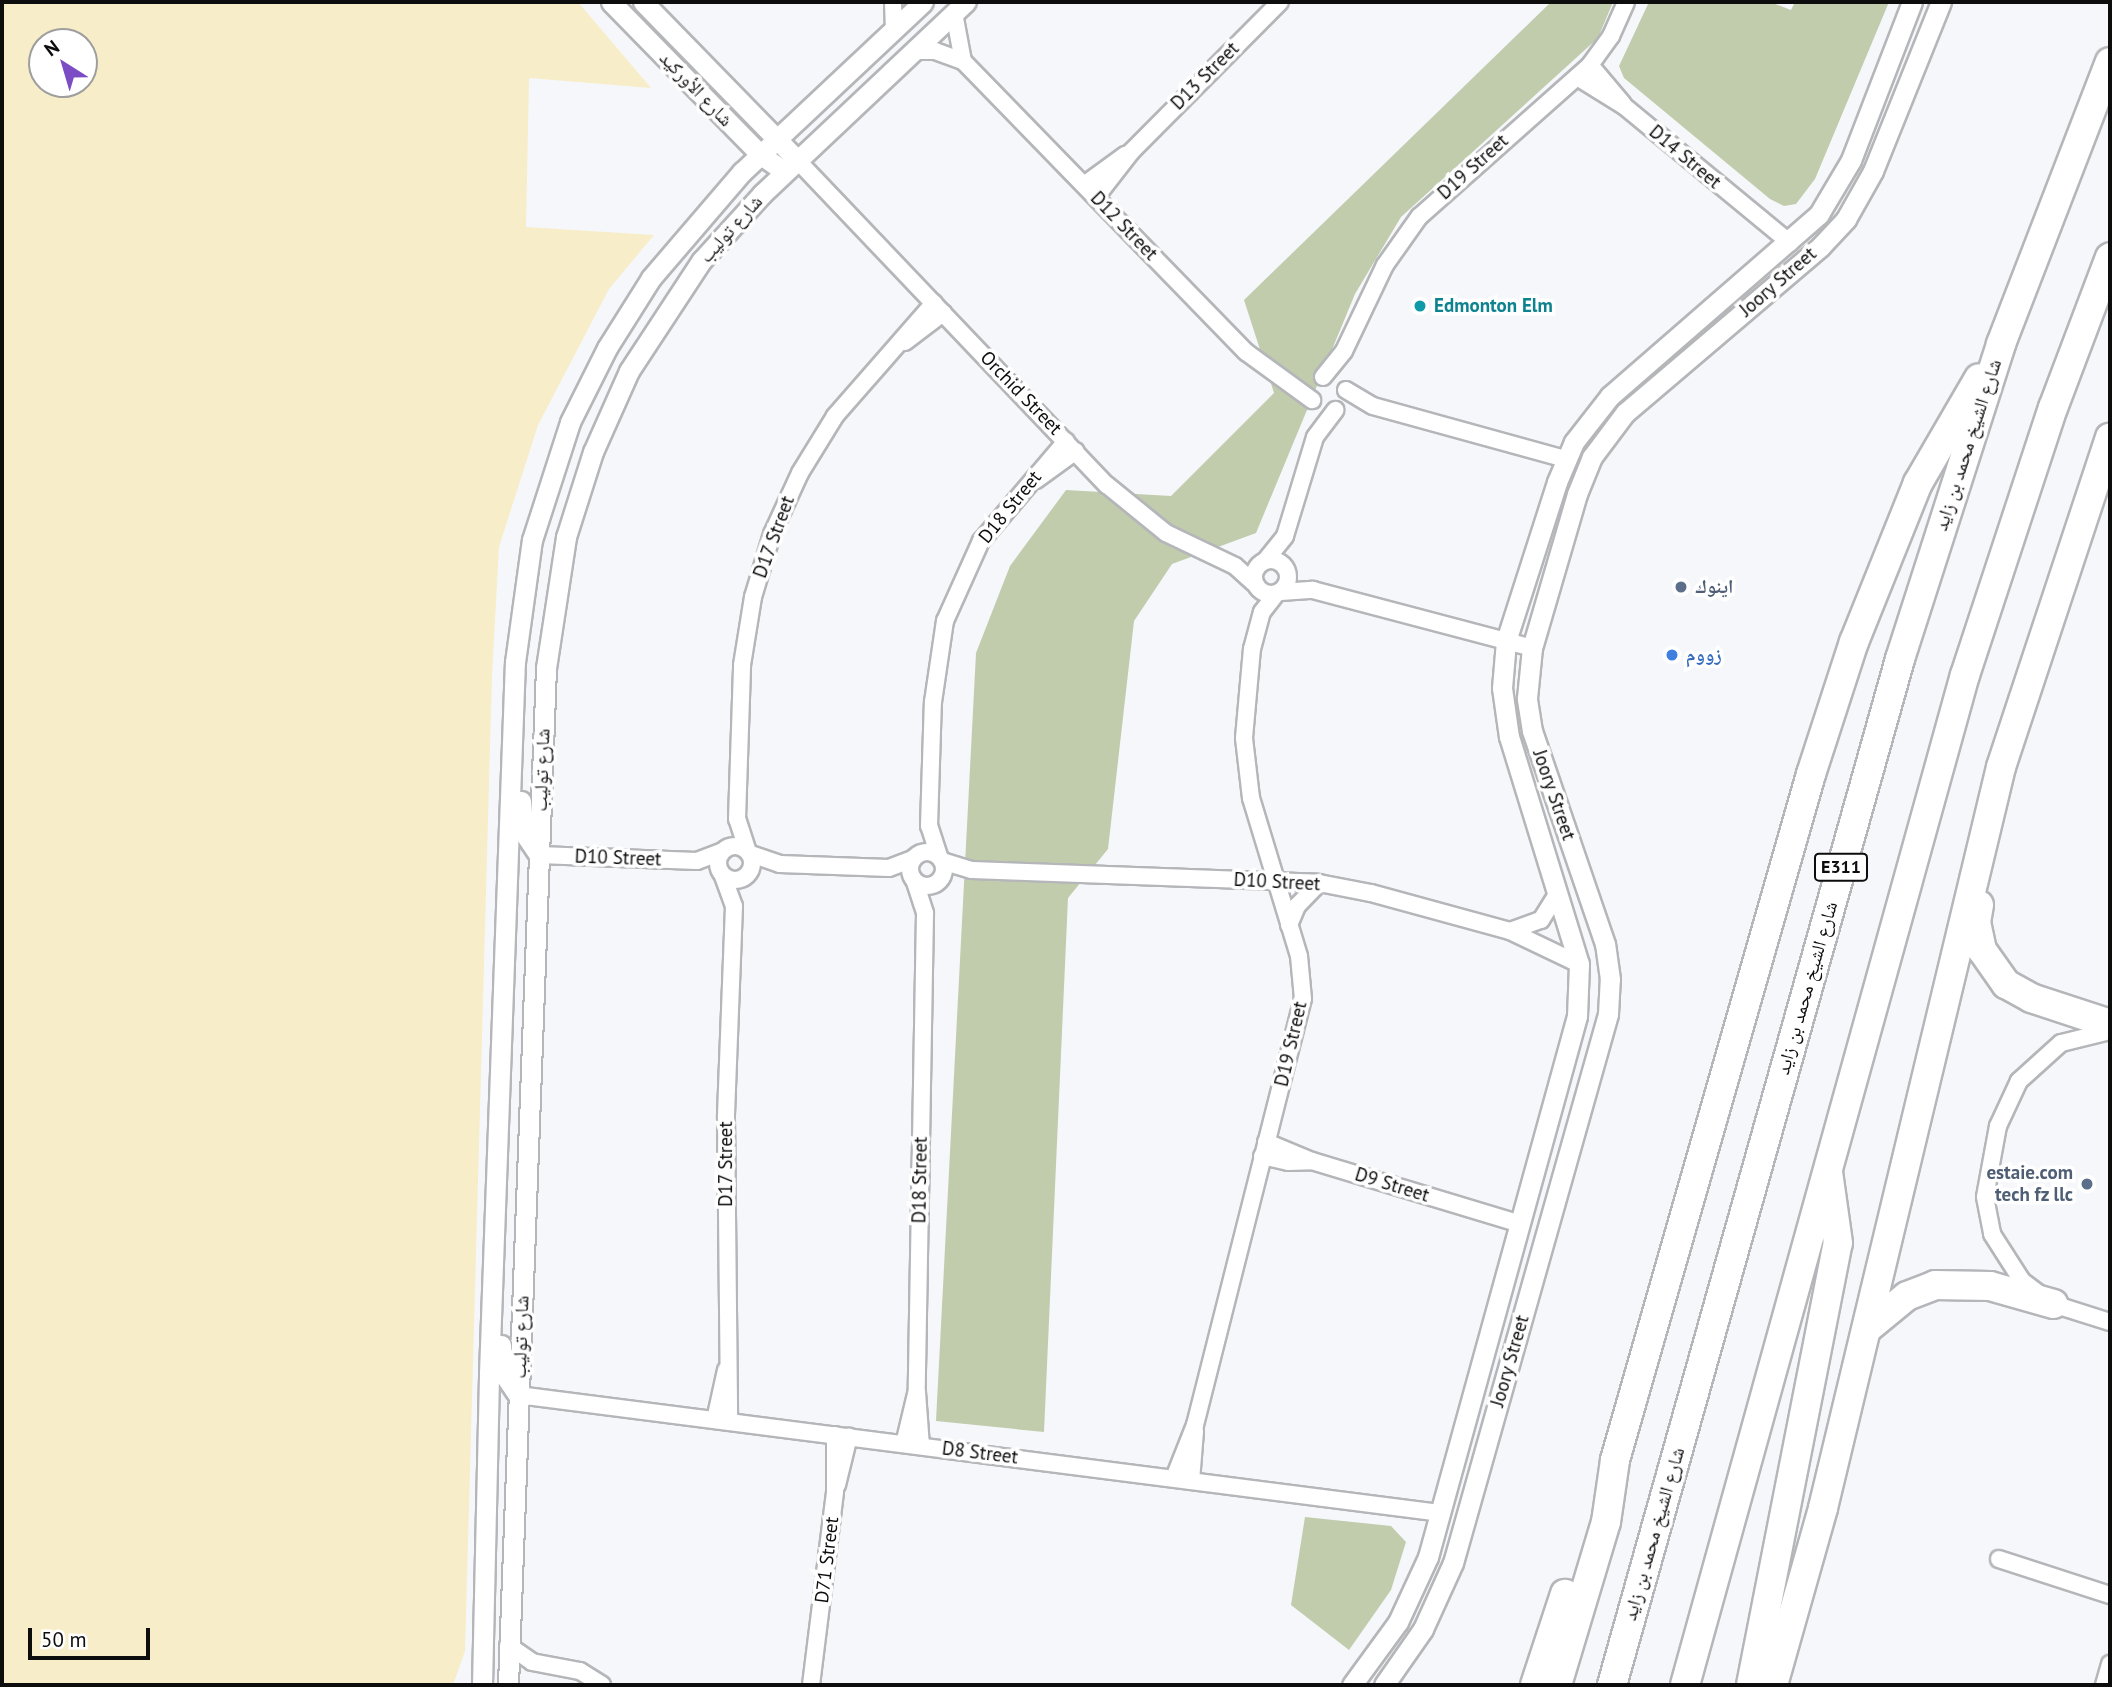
<!DOCTYPE html>
<meta charset="utf-8">
<style>
body{margin:0}
#map{position:relative;width:2112px;height:1687px;overflow:hidden;background:#f6f7fa;font-family:"PT Sans","Noto Naskh Arabic",sans-serif}
div>[style]{position:absolute}
[style*='--x']{left:calc(var(--x)*1px);top:calc(var(--y)*1px);width:calc(var(--w)*1px);rotate:calc(var(--a)*1deg)}
.green>*{inset:0;background:#c1ccad}
.sand>*{inset:0;background:#f7edc8}
.roads{filter:drop-shadow(2px 0 #b5b6b9) drop-shadow(-2px 0 #b5b6b9) drop-shadow(0 2px #b5b6b9) drop-shadow(0 -2px #b5b6b9)}
.minor>*{height:16px;margin:-8px;padding:0 8px;transform-origin:8px;border-radius:8px;background:#fff}
.minor>.ring{margin:-8px;padding:0;box-sizing:content-box;background:none;border:16px solid #fff;border-radius:50%}
.tertiary>*{height:19px;margin:-9.5px;padding:0 9.5px;transform-origin:9.5px;border-radius:9.5px;background:#fff}
.motorway>*{height:28px;margin:-14px;padding:0 14px;transform-origin:14px;border-radius:14px;background:#fff}
.dots>*{width:19px;height:19px;translate:-50% -50%;box-sizing:border-box;border:4px solid #fff;border-radius:50%}
span{translate:-50% -50%;white-space:nowrap;text-align:center;line-height:1.15;-webkit-text-stroke:7px #fff;paint-order:stroke}
.shield-label span{padding:2px 5px;background:#fff;border:2px solid;border-radius:5px;-webkit-text-stroke-width:0}
.shield-label{font-size:18px;color:#0d0d0e;font-weight:700}
.street-label{font-size:19px;color:#0d0d0e}
.culture-label{font-size:19px;color:#0d838f;font-weight:700}
.left{translate:0 -50%;text-align:left}
.service-label{font-size:19px;color:#4e5e75;font-weight:700}
.right{translate:-100% -50%;text-align:right}
.shop-label{font-size:19px;color:#366cbe;font-weight:700}
.frame{position:absolute;inset:0;border:4px solid #0d0d0e;pointer-events:none}
.north{position:absolute;left:28px;top:28px;width:70px;height:70px;box-sizing:border-box;background:#fff;border:2px solid #9e9e9f;border-radius:50%;rotate:323deg;font-size:19px;font-weight:700;line-height:28px;text-align:center;color:#0d0d0e}
.north::after{content:'';display:block;margin:auto;width:24px;height:32px;background:#7b4cc4;clip-path:polygon(50% 0,100% 100%,50% 72%,0 100%)}
.scale{position:absolute;left:28px;top:1628px;width:122px;height:32px;box-sizing:border-box;border:4px solid #0d0d0e;border-top:0;padding-left:9px;font-size:21px;line-height:24px;white-space:nowrap;color:#0d0d0e;-webkit-text-stroke:5px #fff;paint-order:stroke}
</style>
<div id="map">
<div class="green">
<i style="clip-path:polygon(1551px 2px,1613px 2px,1598px 38px,1401px 217px,1355px 294px,1256px 533px,1172px 564px,1134px 621px,1108px 849px,1068px 898px,1044px 1432px,936px 1421px,976px 653px,1010px 566px,1066px 490px,1171px 496px,1274px 393px,1244px 300px)"></i>
<i style="clip-path:polygon(1649px 2px,1770px 2px,1791px 10px,1795px 2px,1889px 2px,1815px 179px,1796px 204px,1784px 206px,1770px 199px,1624px 78px,1619px 66px)"></i>
<i style="clip-path:polygon(1305px 1517px,1391px 1526px,1406px 1542px,1391px 1590px,1349px 1650px,1291px 1605px)"></i>
</div>
<div class="sand">
<i style="clip-path:polygon(evenodd,2px 2px,578px 2px,651px 88px,529px 78px,526px 227px,654px 235px,609px 289px,538px 425px,499px 547px,492px 675px,465px 1651px,453px 1685px,2px 1685px,2px 2px,42px 42px,84px 42px,84px 84px,42px 84px,42px 42px)"></i>
</div>
<div class="roads">
<div class="minor">
<i style="--x:893;--y:2;--w:29;--a:88"></i>
<i style="--x:954;--y:13;--w:49;--a:79.4"></i>
<i style="--x:915;--y:51;--w:20;--a:0"></i>
<i style="--x:935;--y:51;--w:30;--a:20"></i>
<i style="--x:963;--y:61;--w:406;--a:45.8"></i>
<i style="--x:1246;--y:352;--w:82;--a:36"></i>
<i style="--x:1590;--y:65;--w:51;--a:49.8"></i>
<i style="--x:1577;--y:77;--w:55;--a:31.7"></i>
<i style="--x:1624;--y:106;--w:215;--a:39.5"></i>
<i style="--x:798;--y:161;--w:448;--a:46.4"></i>
<i style="--x:1107;--y:485;--w:76;--a:39.1"></i>
<i style="--x:1166;--y:533;--w:76;--a:25.6"></i>
<i style="--x:1235;--y:566;--w:25;--a:42"></i>
<i style="--x:1084;--y:185;--w:51;--a:-36.2"></i>
<i style="--x:1096;--y:197;--w:57;--a:-52.1"></i>
<i style="--x:1131;--y:152;--w:211;--a:-45.2"></i>
<i style="--x:905;--y:342;--w:48;--a:-37.3"></i>
<i style="--x:1323;--y:377;--w:33;--a:-51"></i>
<i style="--x:1344;--y:351;--w:95;--a:-64.5"></i>
<i style="--x:1385;--y:265;--w:59;--a:-54.7"></i>
<i style="--x:1419;--y:217;--w:229;--a:-41.6"></i>
<i style="--x:1590;--y:65;--w:36;--a:-54"></i>
<i style="--x:1611;--y:36;--w:37;--a:-66"></i>
<i style="--x:1346;--y:390;--w:31;--a:31"></i>
<i style="--x:1373;--y:406;--w:199;--a:15.4"></i>
<i style="--x:1036;--y:480;--w:49;--a:-35.9"></i>
<i class="ring" style="left:1254px;top:560px;width:18px;height:18px"></i>
<i style="--x:1265;--y:561;--w:32;--a:-51"></i>
<i style="--x:1285;--y:536;--w:103;--a:-73.1"></i>
<i style="--x:1315;--y:437;--w:34;--a:-53"></i>
<i style="--x:1281;--y:592;--w:32;--a:-4"></i>
<i style="--x:1313;--y:590;--w:227;--a:14.8"></i>
<i class="ring" style="left:718px;top:846px;width:18px;height:18px"></i>
<i style="--x:747;--y:849;--w:32;--a:-108"></i>
<i style="--x:737;--y:819;--w:154;--a:-88.1"></i>
<i style="--x:742;--y:665;--w:69;--a:-80.8"></i>
<i style="--x:753;--y:597;--w:66;--a:-73.2"></i>
<i style="--x:772;--y:534;--w:67;--a:-65.3"></i>
<i style="--x:800;--y:473;--w:67;--a:-58.4"></i>
<i style="--x:835;--y:416;--w:150;--a:-48.8"></i>
<i class="ring" style="left:910px;top:852px;width:18px;height:18px"></i>
<i style="--x:751;--y:854;--w:31;--a:19"></i>
<i style="--x:780;--y:864;--w:109;--a:2.1"></i>
<i style="--x:889;--y:868;--w:26;--a:-21"></i>
<i style="--x:539;--y:855;--w:158;--a:2.2"></i>
<i style="--x:697;--y:861;--w:26;--a:-21"></i>
<i style="--x:939;--y:856;--w:32;--a:-108"></i>
<i style="--x:929;--y:826;--w:124;--a:-88.2"></i>
<i style="--x:933;--y:702;--w:82;--a:-81.6"></i>
<i style="--x:945;--y:621;--w:88;--a:-65.8"></i>
<i style="--x:981;--y:541;--w:131;--a:-49.6"></i>
<i style="--x:942;--y:861;--w:31;--a:17"></i>
<i style="--x:972;--y:870;--w:347;--a:2.1"></i>
<i style="--x:1319;--y:883;--w:53;--a:10.9"></i>
<i style="--x:1371;--y:893;--w:144;--a:15.3"></i>
<i style="--x:1510;--y:931;--w:33;--a:-20"></i>
<i style="--x:1541;--y:920;--w:32;--a:-58"></i>
<i style="--x:723;--y:876;--w:32;--a:70"></i>
<i style="--x:734;--y:906;--w:212;--a:92.2"></i>
<i style="--x:726;--y:1118;--w:304;--a:89.4"></i>
<i style="--x:915;--y:882;--w:33;--a:72"></i>
<i style="--x:925;--y:913;--w:479;--a:91"></i>
<i style="--x:917;--y:1392;--w:54;--a:85.8"></i>
<i style="--x:1289;--y:925;--w:21;--a:-67"></i>
<i style="--x:1297;--y:906;--w:32;--a:-46"></i>
<i style="--x:1510;--y:931;--w:76;--a:25.6"></i>
<i style="--x:2110;--y:1031;--w:50;--a:166.2"></i>
<i style="--x:2061;--y:1043;--w:57;--a:137.9"></i>
<i style="--x:2019;--y:1081;--w:50;--a:115"></i>
<i style="--x:1998;--y:1126;--w:72;--a:100.4"></i>
<i style="--x:1985;--y:1197;--w:38;--a:79"></i>
<i style="--x:1992;--y:1234;--w:56;--a:57.4"></i>
<i style="--x:2022;--y:1281;--w:39;--a:37"></i>
<i style="--x:2053;--y:1304;--w:60;--a:17.5"></i>
<i style="--x:1266;--y:1142;--w:50;--a:22.4"></i>
<i style="--x:1262;--y:1156;--w:27;--a:13"></i>
<i style="--x:1288;--y:1162;--w:24;--a:-2"></i>
<i style="--x:1312;--y:1161;--w:218;--a:16.8"></i>
<i style="--x:518;--y:1395;--w:931;--a:7.29"></i>
<i style="--x:715;--y:1420;--w:51;--a:-77.6"></i>
<i style="--x:904;--y:1444;--w:51;--a:-76.5"></i>
<i style="--x:1174;--y:1478;--w:57;--a:-68.4"></i>
<i style="--x:1195;--y:1425;--w:439;--a:-75.8"></i>
<i style="--x:1303;--y:999;--w:43;--a:-95.3"></i>
<i style="--x:1299;--y:956;--w:165;--a:-106.9"></i>
<i style="--x:1251;--y:798;--w:60;--a:-96.7"></i>
<i style="--x:1244;--y:738;--w:89;--a:-84.9"></i>
<i style="--x:1252;--y:649;--w:38;--a:-75"></i>
<i style="--x:1262;--y:612;--w:24;--a:-52"></i>
<i style="--x:1191;--y:1481;--w:50;--a:-85.4"></i>
<i style="--x:837;--y:1485;--w:50;--a:-76.2"></i>
<i style="--x:1999;--y:1559;--w:117;--a:18"></i>
<i style="--x:508;--y:1645;--w:29;--a:35"></i>
<i style="--x:532;--y:1662;--w:49;--a:10.6"></i>
<i style="--x:580;--y:1671;--w:26;--a:32"></i>
<i style="--x:811;--y:1685;--w:195;--a:-82.9"></i>
<i style="--x:835;--y:1491;--w:56;--a:-90"></i>
<i style="--x:2104;--y:1685;--w:22;--a:-74"></i>
</div>
<div class="tertiary">
<i style="--x:611;--y:2;--w:214;--a:45.6"></i>
<i style="--x:761;--y:155;--w:29;--a:35"></i>
<i style="--x:643;--y:2;--w:222;--a:45.7"></i>
<i style="--x:521;--y:801;--w:32;--a:85"></i>
<i style="--x:524;--y:833;--w:27;--a:56"></i>
<i style="--x:501;--y:1345;--w:28;--a:86"></i>
<i style="--x:503;--y:1373;--w:27;--a:56"></i>
<i style="--x:482;--y:1685;--w:312;--a:-88.7"></i>
<i style="--x:489;--y:1373;--w:711;--a:-87.91"></i>
<i style="--x:515;--y:662;--w:123;--a:-82.1"></i>
<i style="--x:532;--y:540;--w:124;--a:-72.1"></i>
<i style="--x:570;--y:422;--w:83;--a:-63.4"></i>
<i style="--x:607;--y:348;--w:83;--a:-57.8"></i>
<i style="--x:651;--y:278;--w:140;--a:-49.4"></i>
<i style="--x:742;--y:172;--w:248;--a:-43.2"></i>
<i style="--x:508;--y:1685;--w:1018;--a:-87.86"></i>
<i style="--x:546;--y:668;--w:133;--a:-81.3"></i>
<i style="--x:566;--y:537;--w:89;--a:-72.4"></i>
<i style="--x:593;--y:452;--w:89;--a:-66"></i>
<i style="--x:629;--y:371;--w:133;--a:-56.7"></i>
<i style="--x:702;--y:260;--w:89;--a:-47.7"></i>
<i style="--x:762;--y:194;--w:280;--a:-43.3"></i>
<i style="--x:1352;--y:1685;--w:78;--a:-53.9"></i>
<i style="--x:1398;--y:1622;--w:72;--a:-65.2"></i>
<i style="--x:1428;--y:1557;--w:561;--a:-74.6"></i>
<i style="--x:1577;--y:1016;--w:52;--a:-87.8"></i>
<i style="--x:1579;--y:964;--w:238;--a:-107.1"></i>
<i style="--x:1509;--y:737;--w:49;--a:-98.1"></i>
<i style="--x:1502;--y:688;--w:47;--a:-85.1"></i>
<i style="--x:1506;--y:641;--w:167;--a:-72.2"></i>
<i style="--x:1557;--y:482;--w:43;--a:-67"></i>
<i style="--x:1574;--y:442;--w:58;--a:-52"></i>
<i style="--x:1610;--y:396;--w:277;--a:-41"></i>
<i style="--x:1819;--y:214;--w:63;--a:-59.3"></i>
<i style="--x:1851;--y:160;--w:169;--a:-68.9"></i>
<i style="--x:1384;--y:1685;--w:68;--a:-55.1"></i>
<i style="--x:1423;--y:1629;--w:72;--a:-65.6"></i>
<i style="--x:1453;--y:1563;--w:570;--a:-74.23"></i>
<i style="--x:1608;--y:1014;--w:35;--a:-87"></i>
<i style="--x:1610;--y:979;--w:35;--a:-98"></i>
<i style="--x:1605;--y:944;--w:225;--a:-108.9"></i>
<i style="--x:1532;--y:731;--w:33;--a:-99"></i>
<i style="--x:1527;--y:698;--w:50;--a:-84.3"></i>
<i style="--x:1532;--y:648;--w:160;--a:-73.7"></i>
<i style="--x:1577;--y:494;--w:40;--a:-68"></i>
<i style="--x:1592;--y:457;--w:55;--a:-53.1"></i>
<i style="--x:1625;--y:413;--w:257;--a:-40.4"></i>
<i style="--x:1821;--y:246;--w:37;--a:-47"></i>
<i style="--x:1846;--y:219;--w:55;--a:-60.6"></i>
<i style="--x:1873;--y:171;--w:182;--a:-68.1"></i>
</div>
<div class="motorway">
<i style="--x:1979;--y:905;--w:17;--a:100"></i>
<i style="--x:1976;--y:922;--w:29;--a:78"></i>
<i style="--x:1982;--y:950;--w:42;--a:54.8"></i>
<i style="--x:2006;--y:984;--w:29;--a:29"></i>
<i style="--x:2031;--y:998;--w:83;--a:18.2"></i>
<i style="--x:1868;--y:1328;--w:50;--a:-39.4"></i>
<i style="--x:1907;--y:1296;--w:30;--a:-21"></i>
<i style="--x:1935;--y:1285;--w:55;--a:1"></i>
<i style="--x:1990;--y:1286;--w:66;--a:15.9"></i>
<i style="--x:1535;--y:1685;--w:96;--a:-71.8"></i>
<i style="--x:1557;--y:1685;--w:170;--a:-73.3"></i>
<i style="--x:1606;--y:1522;--w:63;--a:-81.7"></i>
<i style="--x:1615;--y:1460;--w:713;--a:-74.05"></i>
<i style="--x:1811;--y:774;--w:139;--a:-72"></i>
<i style="--x:1854;--y:642;--w:171;--a:-68.1"></i>
<i style="--x:1918;--y:483;--w:121;--a:-59.8"></i>
<i style="--x:1612;--y:1685;--w:1066;--a:-74.32"></i>
<i style="--x:1900;--y:659;--w:331;--a:-72.2"></i>
<i style="--x:2001;--y:344;--w:302;--a:-68.9"></i>
<i style="--x:1685;--y:1685;--w:1048;--a:-74.51"></i>
<i style="--x:1965;--y:675;--w:281;--a:-71.8"></i>
<i style="--x:2053;--y:408;--w:161;--a:-69.3"></i>
<i style="--x:1751;--y:1685;--w:450;--a:-78.9"></i>
<i style="--x:1838;--y:1243;--w:72;--a:-98"></i>
<i style="--x:1773;--y:1685;--w:184;--a:-74.2"></i>
<i style="--x:1823;--y:1508;--w:762;--a:-76.49"></i>
<i style="--x:2001;--y:767;--w:347;--a:-71.7"></i>
</div>
</div>
<div class="dots">
<i style="left:1420px;top:306px;background:#0f9aa8"></i>
<i style="left:1681px;top:587px;background:#5c6f8a"></i>
<i style="left:1672px;top:655px;background:#3f7fe0"></i>
<i style="left:2087px;top:1184px;background:#5c6f8a"></i>
</div>
<div class="shield-label">
<span style="left:1841px;top:867px">E311</span>
</div>
<div class="street-label">
<span style="left:1205px;top:76px;rotate:-45deg">D13 Street</span>
<span style="left:696px;top:89px;rotate:46deg">شارع الأوركيد</span>
<span style="left:1685px;top:157px;rotate:40deg">D14 Street</span>
<span style="left:1473px;top:167px;rotate:-42deg">D19 Street</span>
<span style="left:1124px;top:226px;rotate:46deg">D12 Street</span>
<span style="left:731px;top:229px;rotate:-48deg">شارع توليب</span>
<span style="left:1778px;top:282px;rotate:-41deg">Joory Street</span>
<span style="left:1021px;top:393px;rotate:46deg">Orchid Street</span>
<span style="left:1968px;top:445px;rotate:-72deg">شارع الشيخ محمد بن زايد</span>
<span style="left:1010px;top:507px;rotate:-51deg">D18 Street</span>
<span style="left:774px;top:537px;rotate:-70deg">D17 Street</span>
<span style="left:542px;top:770px;rotate:-88deg">شارع توليب</span>
<span style="left:1554px;top:795px;rotate:71deg">Joory Street</span>
<span style="left:618px;top:858px;rotate:2deg">D10 Street</span>
<span style="left:1277px;top:882px;rotate:3deg">D10 Street</span>
<span style="left:1807px;top:988px;rotate:-74deg">شارع الشيخ محمد بن زايد</span>
<span style="left:1291px;top:1044px;rotate:-77deg">D19 Street</span>
<span style="left:726px;top:1164px;rotate:-90deg">D17 Street</span>
<span style="left:920px;top:1180px;rotate:-89deg">D18 Street</span>
<span style="left:1392px;top:1185px;rotate:17deg">D9 Street</span>
<span style="left:521px;top:1337px;rotate:-88deg">شارع توليب</span>
<span style="left:1510px;top:1361px;rotate:-74deg">Joory Street</span>
<span style="left:980px;top:1453px;rotate:7deg">D8 Street</span>
<span style="left:1654px;top:1534px;rotate:-74deg">شارع الشيخ محمد بن زايد</span>
<span style="left:827px;top:1560px;rotate:-83deg">D71 Street</span>
</div>
<div class="culture-label">
<span class="left" style="left:1434px;top:306px">Edmonton Elm</span>
</div>
<div class="service-label">
<span class="left" style="left:1695px;top:587px">اينوك</span>
<span class="right" style="left:2073px;top:1184px">estaie.com<br>tech fz llc</span>
</div>
<div class="shop-label">
<span class="left" style="left:1686px;top:655px">زووم</span>
</div>
<div class="frame"></div>
<div class="north">N</div>
<div class="scale">50 m</div>
</div>
